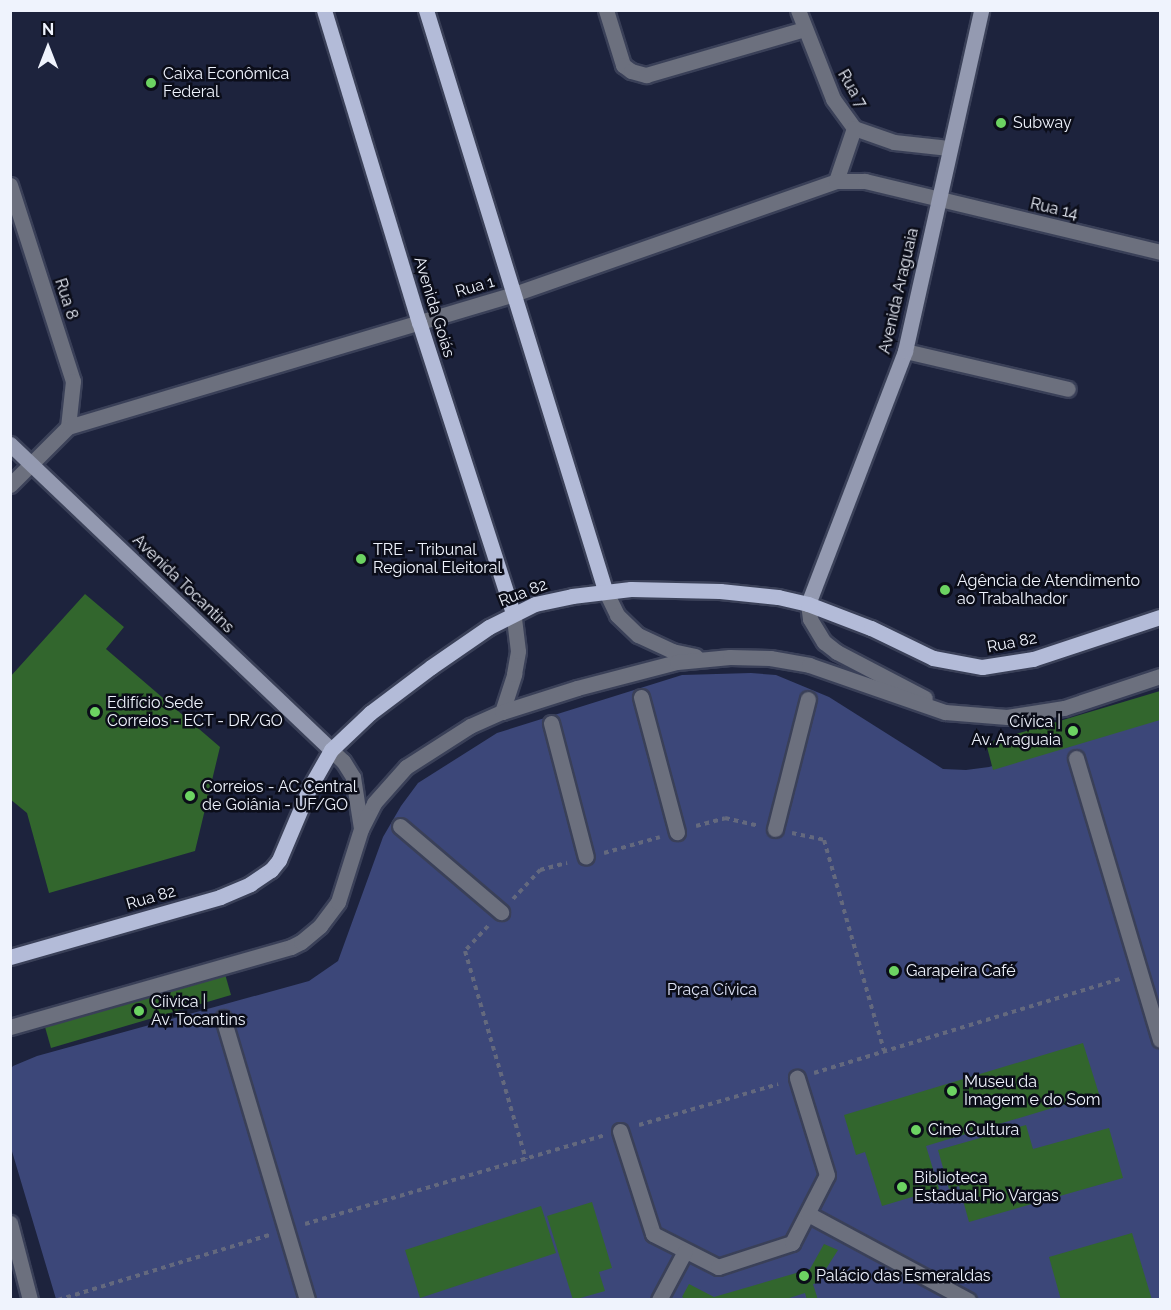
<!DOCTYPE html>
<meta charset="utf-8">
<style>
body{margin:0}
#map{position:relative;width:1171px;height:1310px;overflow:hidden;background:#1d233d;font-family:Raleway,sans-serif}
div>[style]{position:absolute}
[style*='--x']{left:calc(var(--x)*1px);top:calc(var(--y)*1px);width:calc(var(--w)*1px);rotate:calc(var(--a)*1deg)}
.green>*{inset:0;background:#3c4779}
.building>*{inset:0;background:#32662d}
.path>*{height:4px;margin-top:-2px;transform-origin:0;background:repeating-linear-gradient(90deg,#64697e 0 4.5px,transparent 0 9px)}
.roads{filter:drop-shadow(2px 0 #3a4058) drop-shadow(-2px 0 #3a4058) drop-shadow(0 2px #3a4058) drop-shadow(0 -2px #3a4058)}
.service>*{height:15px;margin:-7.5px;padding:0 7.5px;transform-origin:7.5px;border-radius:7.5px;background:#6c707e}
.pedestrian>*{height:15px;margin:-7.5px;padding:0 7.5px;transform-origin:7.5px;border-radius:7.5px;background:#6c707e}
.minor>*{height:15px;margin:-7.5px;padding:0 7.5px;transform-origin:7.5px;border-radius:7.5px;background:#6c707e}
.secondary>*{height:15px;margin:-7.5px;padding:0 7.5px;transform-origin:7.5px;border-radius:7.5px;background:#949ab1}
.primary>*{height:15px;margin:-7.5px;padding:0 7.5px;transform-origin:7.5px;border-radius:7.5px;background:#b3bbd8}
.dots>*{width:16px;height:16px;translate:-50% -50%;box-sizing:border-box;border:3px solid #0b0d19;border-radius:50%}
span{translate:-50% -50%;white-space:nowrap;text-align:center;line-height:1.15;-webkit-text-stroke:5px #0b0d19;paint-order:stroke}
.poi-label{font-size:16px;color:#eff3fd}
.left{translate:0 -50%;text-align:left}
.right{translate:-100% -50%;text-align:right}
.street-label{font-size:16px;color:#eff3fd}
.park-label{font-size:16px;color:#dce1f4}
.frame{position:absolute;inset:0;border:12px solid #eff3fd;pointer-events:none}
.north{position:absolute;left:18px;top:18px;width:60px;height:60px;-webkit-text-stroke:4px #0b0d19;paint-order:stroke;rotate:0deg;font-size:16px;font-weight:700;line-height:24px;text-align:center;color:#eff3fd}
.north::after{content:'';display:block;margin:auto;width:21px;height:27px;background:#eff3fd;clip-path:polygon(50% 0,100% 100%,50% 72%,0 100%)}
</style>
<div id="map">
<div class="green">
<i style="clip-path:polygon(751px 673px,776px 675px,829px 697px,943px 769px,966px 770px,989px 767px,1160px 715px,1160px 1299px,56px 1299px,11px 1148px,10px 1070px,13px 1066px,37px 1056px,309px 981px,338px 961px,383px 837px,401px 806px,418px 783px,497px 733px,682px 675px)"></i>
</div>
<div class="building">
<i style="clip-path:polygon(85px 594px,124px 627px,106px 649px,220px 747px,195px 851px,49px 893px,27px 813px,10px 799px,10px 677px)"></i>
<i style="clip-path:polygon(1160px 691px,1160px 720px,993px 770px,986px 743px)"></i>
<i style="clip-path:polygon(225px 974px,231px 995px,51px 1048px,45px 1027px)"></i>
<i style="clip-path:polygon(1083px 1043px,1099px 1094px,926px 1146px,939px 1189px,882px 1206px,865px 1152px,856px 1155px,844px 1115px)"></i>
<i style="clip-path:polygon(1026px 1125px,1033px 1149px,1109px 1128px,1123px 1178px,969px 1222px,959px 1186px,949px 1189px,938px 1150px)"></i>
<i style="clip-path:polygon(592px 1202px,612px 1268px,599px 1272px,605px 1291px,573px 1300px,547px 1216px)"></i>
<i style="clip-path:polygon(541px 1206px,556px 1253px,420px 1298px,405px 1250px)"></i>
<i style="clip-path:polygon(1132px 1233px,1152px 1300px,1061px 1300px,1049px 1257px)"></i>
<i style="clip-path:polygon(824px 1244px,838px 1250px,817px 1283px,813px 1284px,818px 1300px,807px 1300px,805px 1293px,783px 1300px,687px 1300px,682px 1297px,689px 1284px,714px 1297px,810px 1269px)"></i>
</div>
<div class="path">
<i style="--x:696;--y:826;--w:30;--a:-15"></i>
<i style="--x:725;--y:818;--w:32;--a:13"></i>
<i style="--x:792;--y:833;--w:33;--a:12"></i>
<i style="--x:824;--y:840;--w:219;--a:74.1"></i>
<i style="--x:604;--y:853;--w:58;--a:-15.9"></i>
<i style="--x:513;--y:899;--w:40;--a:-47"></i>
<i style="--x:540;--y:870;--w:28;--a:-15"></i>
<i style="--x:488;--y:926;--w:34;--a:133"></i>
<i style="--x:465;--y:951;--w:217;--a:73.7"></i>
<i style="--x:814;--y:1073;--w:322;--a:-17.1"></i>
<i style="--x:639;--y:1125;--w:145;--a:-16.4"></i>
<i style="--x:305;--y:1224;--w:311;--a:-16.5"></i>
<i style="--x:58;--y:1300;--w:221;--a:-17.1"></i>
</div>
<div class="roads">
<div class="service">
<i style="--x:905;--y:351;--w:167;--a:13.1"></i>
<i style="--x:605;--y:590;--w:28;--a:64"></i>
<i style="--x:617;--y:615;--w:29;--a:44"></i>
<i style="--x:638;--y:635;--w:38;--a:25"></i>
<i style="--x:672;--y:651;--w:24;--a:12"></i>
<i style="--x:808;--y:604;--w:15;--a:82"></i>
<i style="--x:810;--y:619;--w:27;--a:59"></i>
<i style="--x:824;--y:642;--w:16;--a:38"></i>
<i style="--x:837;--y:652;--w:99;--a:27.6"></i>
<i style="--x:502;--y:712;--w:40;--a:-72"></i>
<i style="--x:514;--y:674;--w:23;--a:-80"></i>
<i style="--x:518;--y:651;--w:38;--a:-97"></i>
<i style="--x:331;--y:750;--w:16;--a:43"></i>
<i style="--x:343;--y:761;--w:19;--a:58"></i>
<i style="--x:353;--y:777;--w:52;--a:81.1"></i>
<i style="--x:10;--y:1027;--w:292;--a:-15.9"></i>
<i style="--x:291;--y:947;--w:11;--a:-27"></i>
<i style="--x:301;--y:942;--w:25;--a:-40"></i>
<i style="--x:320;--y:926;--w:30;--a:-53"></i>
<i style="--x:338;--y:902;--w:77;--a:-72.5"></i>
<i style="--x:361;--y:829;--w:29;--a:-63"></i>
<i style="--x:374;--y:803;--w:48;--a:-48.4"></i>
<i style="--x:406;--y:767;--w:76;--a:-32.6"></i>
<i style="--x:470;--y:726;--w:35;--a:-24"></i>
<i style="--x:502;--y:712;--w:79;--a:-17.7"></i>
<i style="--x:577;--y:688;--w:103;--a:-14.6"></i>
<i style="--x:677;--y:662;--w:53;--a:-5.4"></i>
<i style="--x:730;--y:657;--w:40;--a:1.4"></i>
<i style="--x:770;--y:658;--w:40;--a:10"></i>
<i style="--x:809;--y:665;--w:144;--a:19.1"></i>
<i style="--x:945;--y:712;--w:62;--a:4.6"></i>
<i style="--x:1007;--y:717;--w:58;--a:-9"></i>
<i style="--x:1064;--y:708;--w:101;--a:-18.4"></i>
<i style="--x:10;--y:1223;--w:80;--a:75.4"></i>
</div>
<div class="pedestrian">
<i style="--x:641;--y:697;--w:140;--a:75.1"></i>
<i style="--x:551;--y:723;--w:138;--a:75.4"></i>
<i style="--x:1076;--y:758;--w:294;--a:73.4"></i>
<i style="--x:400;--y:826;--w:133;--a:40.4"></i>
<i style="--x:775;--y:829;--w:134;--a:-75.8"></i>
<i style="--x:223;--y:1018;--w:294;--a:73.4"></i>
<i style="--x:620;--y:1131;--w:108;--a:72.2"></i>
<i style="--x:653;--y:1234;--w:73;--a:26.9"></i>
<i style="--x:718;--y:1267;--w:78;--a:-18"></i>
<i style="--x:792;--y:1243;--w:76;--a:-62.8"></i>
<i style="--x:827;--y:1175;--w:102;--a:-107.2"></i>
<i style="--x:808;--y:1214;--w:182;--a:28.3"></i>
<i style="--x:659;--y:1300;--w:55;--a:-62"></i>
</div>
<div class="minor">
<i style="--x:606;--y:10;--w:58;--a:72.8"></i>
<i style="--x:623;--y:65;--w:10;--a:37"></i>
<i style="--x:631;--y:71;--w:16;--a:15"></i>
<i style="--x:646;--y:75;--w:165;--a:-16.2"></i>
<i style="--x:798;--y:10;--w:96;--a:68.5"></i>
<i style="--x:833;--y:99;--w:36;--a:54"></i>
<i style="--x:854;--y:128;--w:42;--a:19.3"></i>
<i style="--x:894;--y:142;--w:55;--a:6.2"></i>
<i style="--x:836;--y:181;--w:56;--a:-71.2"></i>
<i style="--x:10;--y:185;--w:206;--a:72.2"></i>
<i style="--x:73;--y:381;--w:46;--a:96.2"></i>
<i style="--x:10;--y:485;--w:82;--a:-45"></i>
<i style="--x:68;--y:427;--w:465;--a:-16.6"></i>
<i style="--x:514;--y:294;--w:341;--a:-19.3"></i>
<i style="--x:836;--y:181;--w:29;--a:0"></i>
<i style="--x:865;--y:181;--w:303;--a:13.5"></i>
</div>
<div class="secondary">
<i style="--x:10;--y:444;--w:443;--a:43.6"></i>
<i style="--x:808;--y:604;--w:271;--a:-69"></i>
<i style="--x:905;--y:351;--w:349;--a:-77.4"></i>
</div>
<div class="primary">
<i style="--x:324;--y:10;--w:326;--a:73.1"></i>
<i style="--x:419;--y:322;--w:306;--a:72.1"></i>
<i style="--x:426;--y:10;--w:607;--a:72.85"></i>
<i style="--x:10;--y:957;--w:218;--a:-15.9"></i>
<i style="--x:220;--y:897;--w:33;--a:-23"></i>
<i style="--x:250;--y:884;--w:25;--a:-34"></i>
<i style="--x:271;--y:870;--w:13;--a:-51"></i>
<i style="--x:279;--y:860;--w:79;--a:-67"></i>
<i style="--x:310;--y:787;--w:43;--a:-60.4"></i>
<i style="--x:331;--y:750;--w:54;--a:-43.5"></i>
<i style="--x:370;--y:713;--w:76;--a:-37"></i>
<i style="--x:431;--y:667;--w:70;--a:-34.6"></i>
<i style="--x:489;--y:627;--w:51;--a:-26.6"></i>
<i style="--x:535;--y:604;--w:38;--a:-12"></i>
<i style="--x:572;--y:596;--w:59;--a:-6.8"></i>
<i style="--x:631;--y:589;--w:89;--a:1.3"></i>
<i style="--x:720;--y:591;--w:58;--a:5.9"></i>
<i style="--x:778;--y:597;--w:31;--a:13"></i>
<i style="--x:808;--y:604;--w:67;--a:20.9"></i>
<i style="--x:871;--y:628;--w:69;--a:25.8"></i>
<i style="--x:933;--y:658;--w:50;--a:10.4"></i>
<i style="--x:982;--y:667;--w:52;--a:-8.9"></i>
<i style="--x:1033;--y:659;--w:134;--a:-18.3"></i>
</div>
</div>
<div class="dots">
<i style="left:151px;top:83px;background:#6cd362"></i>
<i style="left:1001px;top:123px;background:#6cd362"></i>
<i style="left:361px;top:559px;background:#6cd362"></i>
<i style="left:945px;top:590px;background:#6cd362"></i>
<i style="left:95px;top:712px;background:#6cd362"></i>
<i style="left:1073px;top:731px;background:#6cd362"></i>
<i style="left:190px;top:796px;background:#6cd362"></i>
<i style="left:894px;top:971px;background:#6cd362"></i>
<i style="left:139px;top:1011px;background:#6cd362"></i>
<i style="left:952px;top:1091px;background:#6cd362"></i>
<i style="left:916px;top:1130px;background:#6cd362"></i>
<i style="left:902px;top:1187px;background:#6cd362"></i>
<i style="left:804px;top:1276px;background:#6cd362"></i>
</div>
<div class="poi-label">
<span class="left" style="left:163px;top:83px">Caixa Econômica<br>Federal</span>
<span class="left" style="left:1013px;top:123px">Subway</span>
<span class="left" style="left:373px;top:559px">TRE - Tribunal<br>Regional Eleitoral</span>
<span class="left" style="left:957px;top:590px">Agência de Atendimento<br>ao Trabalhador</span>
<span class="left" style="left:107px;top:712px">Edifício Sede<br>Correios - ECT - DR/GO</span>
<span class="right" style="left:1061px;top:731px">Cívica |<br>Av. Araguaia</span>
<span class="left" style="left:202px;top:796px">Correios - AC Central<br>de Goiânia - UF/GO</span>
<span class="left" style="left:906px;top:971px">Garapeira Café</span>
<span class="left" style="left:151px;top:1011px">Cíivica |<br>Av. Tocantins</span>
<span class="left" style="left:964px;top:1091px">Museu da<br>Imagem e do Som</span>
<span class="left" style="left:928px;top:1130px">Cine Cultura</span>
<span class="left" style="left:914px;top:1187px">Biblioteca<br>Estadual Pio Vargas</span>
<span class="left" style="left:816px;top:1276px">Palácio das Esmeraldas</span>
</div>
<div class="street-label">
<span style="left:852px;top:89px;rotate:60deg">Rua 7</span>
<span style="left:1054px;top:209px;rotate:13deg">Rua 14</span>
<span style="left:475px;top:287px;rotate:-16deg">Rua 1</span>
<span style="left:899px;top:291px;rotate:-77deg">Avenida Araguaia</span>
<span style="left:66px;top:299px;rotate:72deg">Rua 8</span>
<span style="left:434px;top:307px;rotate:73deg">Avenida Goiás</span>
<span style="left:183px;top:584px;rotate:44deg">Avenida Tocantins</span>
<span style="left:523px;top:593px;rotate:-21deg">Rua 82</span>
<span style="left:1012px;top:643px;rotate:-11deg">Rua 82</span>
<span style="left:151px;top:898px;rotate:-16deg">Rua 82</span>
</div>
<div class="park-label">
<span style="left:712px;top:990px">Praça Cívica</span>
</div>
<div class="frame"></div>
<div class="north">N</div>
</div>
